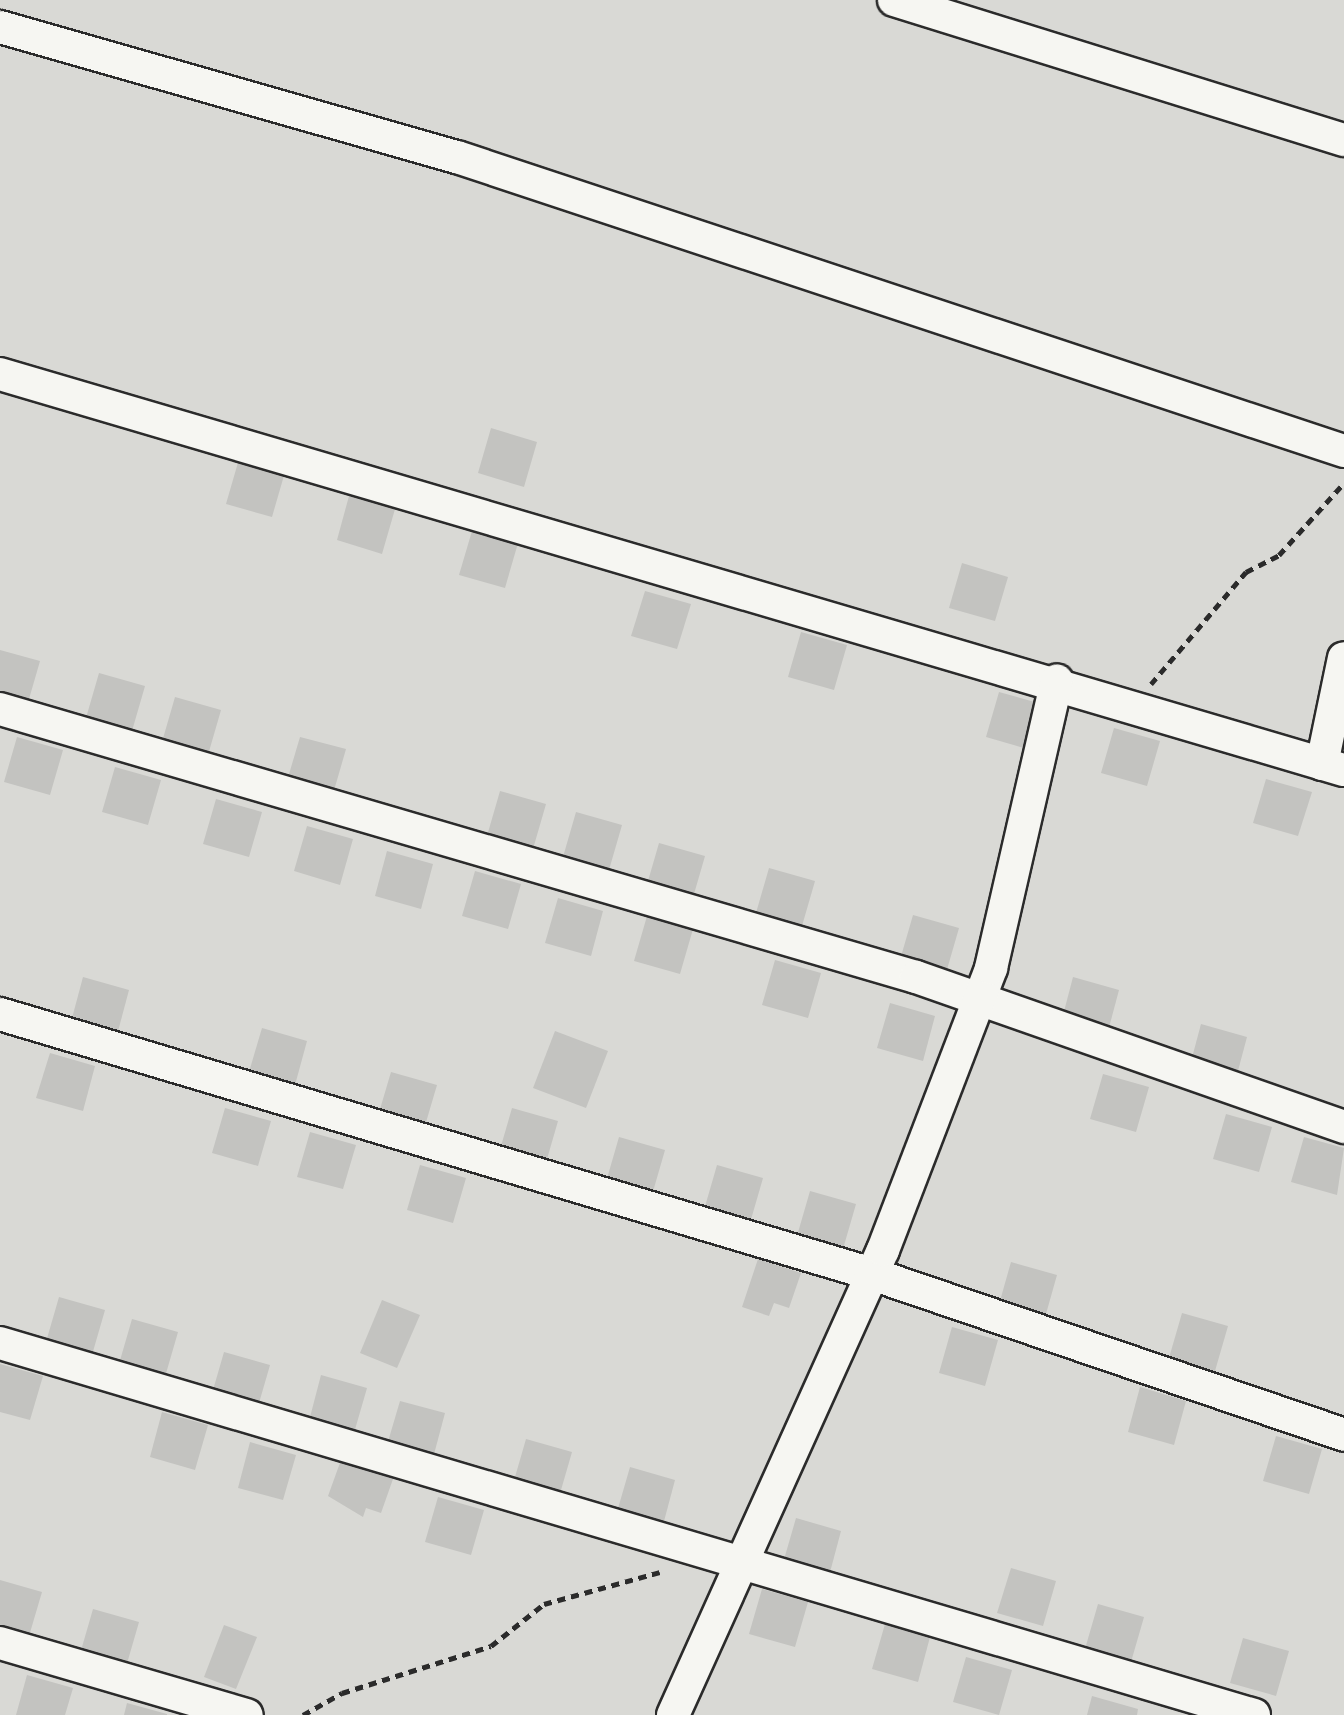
<!DOCTYPE html>
<style>
body{margin:0}
#map{position:relative;width:1344px;height:1715px;overflow:hidden;background:#f6f6f2;font-family:"Balsamiq Sans",sans-serif}
div>[style]{position:absolute}
[style*='--x']{left:calc(var(--x)*1px);top:calc(var(--y)*1px);width:calc(var(--w)*1px);rotate:calc(var(--a)*1deg)}
.green>*{inset:0;background:#d9d9d5}
.building>*{inset:0;background:#c3c3c0}
.path>*{height:5px;margin-top:-2.5px;transform-origin:0;background:repeating-linear-gradient(90deg,#2b2b2b 0 8px,transparent 0 14px)}
.roads{filter:drop-shadow(2px 0 #2b2b2b) drop-shadow(-2px 0 #2b2b2b) drop-shadow(0 2px #2b2b2b) drop-shadow(0 -2px #2b2b2b)}
.minor>*{height:32px;margin:-16px;padding:0 16px;transform-origin:16px;border-radius:16px;background:#f6f6f2}
span{translate:-50% -50%;white-space:nowrap;text-align:center;line-height:1.15;-webkit-text-stroke:6px #f6f6f2;paint-order:stroke}
</style>
<div id="map">
<div class="green">
<i style="clip-path:polygon(0 0,1344px 0,1344px 1715px,0 1715px)"></i>
</div>
<div class="building">
<i style="clip-path:polygon(491px 428px,537px 442px,524px 487px,478px 473px)"></i>
<i style="clip-path:polygon(239px 459px,285px 472px,272px 517px,226px 504px)"></i>
<i style="clip-path:polygon(349px 496px,395px 509px,382px 554px,337px 540px)"></i>
<i style="clip-path:polygon(472px 531px,518px 543px,505px 588px,459px 575px)"></i>
<i style="clip-path:polygon(962px 563px,1008px 577px,995px 621px,949px 608px)"></i>
<i style="clip-path:polygon(645px 591px,691px 604px,677px 649px,631px 636px)"></i>
<i style="clip-path:polygon(801px 632px,847px 645px,834px 690px,788px 677px)"></i>
<i style="clip-path:polygon(0 650px,40px 661px,27px 706px,0 698px)"></i>
<i style="clip-path:polygon(99px 673px,145px 686px,132px 731px,86px 718px)"></i>
<i style="clip-path:polygon(999px 692px,1045px 705px,1031px 750px,986px 737px)"></i>
<i style="clip-path:polygon(175px 697px,221px 710px,208px 755px,162px 742px)"></i>
<i style="clip-path:polygon(1114px 728px,1160px 741px,1147px 786px,1101px 773px)"></i>
<i style="clip-path:polygon(17px 737px,63px 750px,50px 795px,4px 782px)"></i>
<i style="clip-path:polygon(300px 737px,346px 749px,333px 794px,287px 781px)"></i>
<i style="clip-path:polygon(115px 767px,161px 780px,148px 825px,102px 812px)"></i>
<i style="clip-path:polygon(1266px 779px,1312px 792px,1298px 836px,1253px 823px)"></i>
<i style="clip-path:polygon(500px 791px,546px 804px,533px 849px,487px 836px)"></i>
<i style="clip-path:polygon(216px 799px,262px 812px,249px 857px,203px 844px)"></i>
<i style="clip-path:polygon(576px 812px,622px 825px,609px 870px,563px 857px)"></i>
<i style="clip-path:polygon(307px 826px,353px 839px,340px 885px,294px 871px)"></i>
<i style="clip-path:polygon(659px 843px,705px 856px,692px 901px,646px 888px)"></i>
<i style="clip-path:polygon(387px 851px,433px 864px,421px 909px,375px 896px)"></i>
<i style="clip-path:polygon(769px 868px,815px 881px,802px 926px,756px 913px)"></i>
<i style="clip-path:polygon(475px 871px,521px 884px,508px 929px,462px 916px)"></i>
<i style="clip-path:polygon(558px 898px,603px 911px,591px 956px,545px 943px)"></i>
<i style="clip-path:polygon(913px 915px,959px 928px,946px 973px,900px 960px)"></i>
<i style="clip-path:polygon(647px 916px,693px 929px,680px 974px,634px 961px)"></i>
<i style="clip-path:polygon(775px 960px,821px 973px,808px 1018px,762px 1005px)"></i>
<i style="clip-path:polygon(83px 977px,129px 990px,117px 1035px,71px 1022px)"></i>
<i style="clip-path:polygon(1073px 977px,1119px 990px,1107px 1035px,1061px 1023px)"></i>
<i style="clip-path:polygon(890px 1003px,935px 1016px,923px 1061px,877px 1048px)"></i>
<i style="clip-path:polygon(1201px 1024px,1247px 1037px,1235px 1082px,1189px 1069px)"></i>
<i style="clip-path:polygon(262px 1028px,307px 1041px,295px 1085px,249px 1072px)"></i>
<i style="clip-path:polygon(555px 1031px,608px 1051px,586px 1108px,533px 1088px)"></i>
<i style="clip-path:polygon(50px 1053px,95px 1066px,83px 1111px,36px 1098px)"></i>
<i style="clip-path:polygon(391px 1072px,437px 1085px,424px 1129px,378px 1116px)"></i>
<i style="clip-path:polygon(1103px 1074px,1149px 1087px,1136px 1132px,1090px 1119px)"></i>
<i style="clip-path:polygon(225px 1108px,271px 1121px,258px 1166px,212px 1153px)"></i>
<i style="clip-path:polygon(512px 1108px,558px 1121px,545px 1166px,499px 1153px)"></i>
<i style="clip-path:polygon(1226px 1114px,1272px 1127px,1259px 1172px,1213px 1159px)"></i>
<i style="clip-path:polygon(310px 1132px,356px 1145px,343px 1189px,297px 1177px)"></i>
<i style="clip-path:polygon(619px 1137px,665px 1150px,652px 1195px,606px 1182px)"></i>
<i style="clip-path:polygon(1304px 1137px,1344px 1148px,1337px 1195px,1291px 1182px)"></i>
<i style="clip-path:polygon(420px 1165px,466px 1178px,453px 1223px,407px 1210px)"></i>
<i style="clip-path:polygon(717px 1165px,763px 1178px,750px 1223px,704px 1210px)"></i>
<i style="clip-path:polygon(810px 1191px,856px 1204px,843px 1249px,797px 1236px)"></i>
<i style="clip-path:polygon(758px 1259px,801px 1273px,789px 1308px,774px 1303px,769px 1316px,742px 1307px)"></i>
<i style="clip-path:polygon(1011px 1262px,1057px 1275px,1044px 1321px,998px 1308px)"></i>
<i style="clip-path:polygon(59px 1297px,105px 1310px,92px 1355px,46px 1342px)"></i>
<i style="clip-path:polygon(382px 1300px,420px 1315px,397px 1368px,360px 1353px)"></i>
<i style="clip-path:polygon(1182px 1313px,1228px 1326px,1215px 1371px,1169px 1358px)"></i>
<i style="clip-path:polygon(132px 1319px,178px 1332px,165px 1377px,119px 1364px)"></i>
<i style="clip-path:polygon(952px 1327px,998px 1340px,985px 1386px,939px 1373px)"></i>
<i style="clip-path:polygon(224px 1352px,270px 1365px,257px 1410px,211px 1397px)"></i>
<i style="clip-path:polygon(0 1364px,43px 1376px,30px 1420px,0 1412px)"></i>
<i style="clip-path:polygon(321px 1375px,367px 1388px,354px 1433px,309px 1421px)"></i>
<i style="clip-path:polygon(1140px 1387px,1186px 1401px,1174px 1445px,1128px 1432px)"></i>
<i style="clip-path:polygon(400px 1401px,445px 1413px,433px 1458px,387px 1445px)"></i>
<i style="clip-path:polygon(162px 1412px,208px 1425px,195px 1470px,150px 1457px)"></i>
<i style="clip-path:polygon(1276px 1436px,1322px 1449px,1309px 1494px,1263px 1481px)"></i>
<i style="clip-path:polygon(526px 1439px,572px 1452px,559px 1497px,513px 1484px)"></i>
<i style="clip-path:polygon(250px 1442px,296px 1455px,283px 1500px,238px 1488px)"></i>
<i style="clip-path:polygon(341px 1460px,393px 1479px,381px 1513px,366px 1508px,363px 1517px,328px 1496px)"></i>
<i style="clip-path:polygon(630px 1467px,675px 1480px,663px 1525px,617px 1512px)"></i>
<i style="clip-path:polygon(438px 1497px,484px 1510px,471px 1555px,425px 1542px)"></i>
<i style="clip-path:polygon(796px 1518px,841px 1531px,829px 1576px,783px 1563px)"></i>
<i style="clip-path:polygon(1011px 1568px,1056px 1581px,1043px 1626px,997px 1613px)"></i>
<i style="clip-path:polygon(0 1580px,42px 1592px,29px 1636px,0 1628px)"></i>
<i style="clip-path:polygon(762px 1589px,808px 1602px,795px 1647px,749px 1634px)"></i>
<i style="clip-path:polygon(1098px 1604px,1144px 1617px,1131px 1662px,1085px 1649px)"></i>
<i style="clip-path:polygon(93px 1609px,139px 1622px,126px 1667px,80px 1654px)"></i>
<i style="clip-path:polygon(885px 1624px,930px 1637px,918px 1682px,872px 1669px)"></i>
<i style="clip-path:polygon(224px 1625px,257px 1637px,236px 1689px,204px 1677px)"></i>
<i style="clip-path:polygon(1243px 1638px,1289px 1651px,1276px 1696px,1230px 1683px)"></i>
<i style="clip-path:polygon(966px 1657px,1012px 1670px,999px 1715px,953px 1702px)"></i>
<i style="clip-path:polygon(27px 1675px,73px 1688px,65px 1715px,16px 1715px)"></i>
<i style="clip-path:polygon(1092px 1696px,1138px 1709px,1137px 1715px,1087px 1715px)"></i>
<i style="clip-path:polygon(127px 1703px,167px 1714px,167px 1715px,124px 1715px)"></i>
</div>
<div class="path">
<i style="--x:1151;--y:684;--w:147;--a:-49.7"></i>
<i style="--x:1246;--y:572;--w:37;--a:-27"></i>
<i style="--x:1279;--y:555;--w:97;--a:-47.9"></i>
<i style="--x:303;--y:1715;--w:45;--a:-29.4"></i>
<i style="--x:342;--y:1693;--w:156;--a:-17.5"></i>
<i style="--x:491;--y:1646;--w:68;--a:-38.4"></i>
<i style="--x:544;--y:1604;--w:120;--a:-15.4"></i>
</div>
<div class="roads">
<div class="minor">
<i style="--x:894;--y:0;--w:471;--a:17.3"></i>
<i style="--x:0;--y:27;--w:475;--a:15.9"></i>
<i style="--x:457;--y:157;--w:934;--a:18.34"></i>
<i style="--x:0;--y:374;--w:1401;--a:16.42"></i>
<i style="--x:0;--y:709;--w:954;--a:16.31"></i>
<i style="--x:916;--y:977;--w:454;--a:19.3"></i>
<i style="--x:1322;--y:764;--w:108;--a:-78.3"></i>
<i style="--x:0;--y:1014;--w:910;--a:16.6"></i>
<i style="--x:872;--y:1274;--w:499;--a:18.8"></i>
<i style="--x:0;--y:1343;--w:1308;--a:16.52"></i>
<i style="--x:0;--y:1643;--w:257;--a:16.3"></i>
<i style="--x:673;--y:1715;--w:510;--a:-65.7"></i>
<i style="--x:883;--y:1250;--w:302;--a:-69"></i>
<i style="--x:991;--y:968;--w:295;--a:-77.1"></i>
</div>
</div>
</div>
